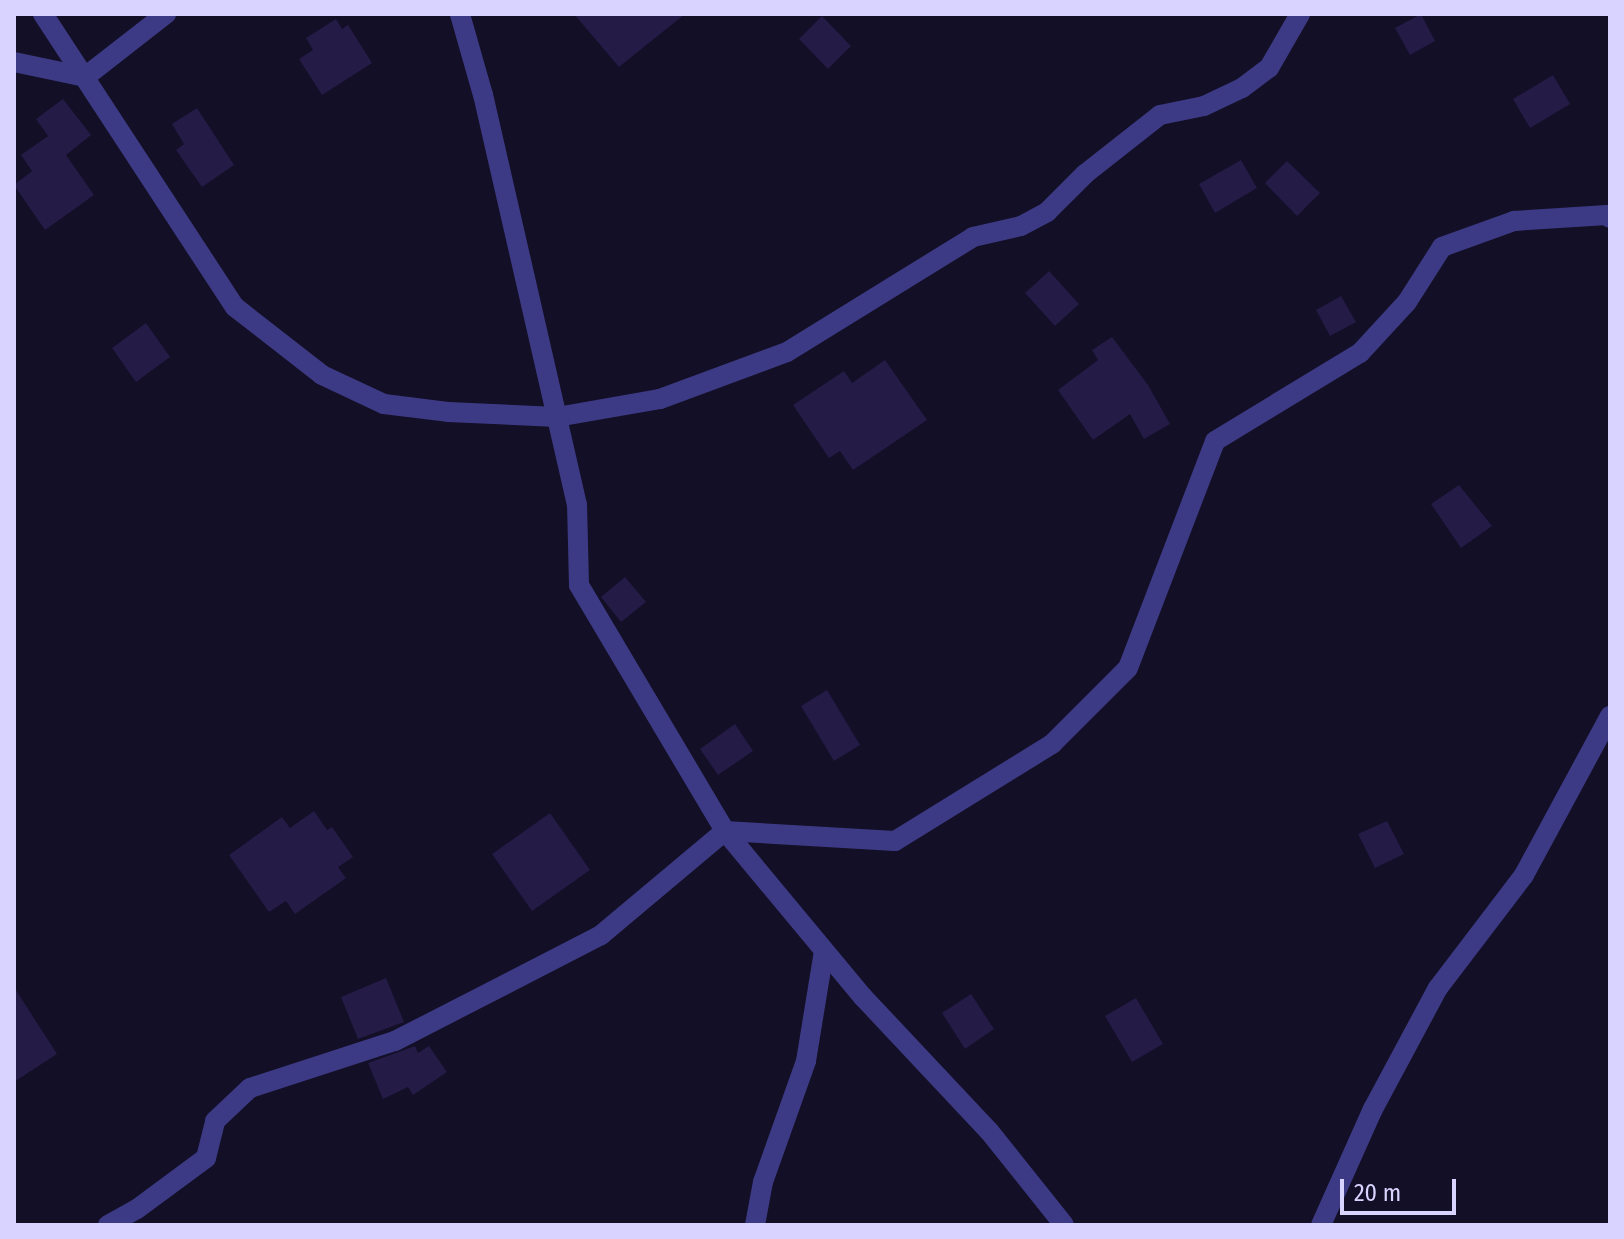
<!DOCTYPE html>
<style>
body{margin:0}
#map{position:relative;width:1624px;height:1239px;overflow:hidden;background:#130f26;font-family:"Fira Sans Condensed",sans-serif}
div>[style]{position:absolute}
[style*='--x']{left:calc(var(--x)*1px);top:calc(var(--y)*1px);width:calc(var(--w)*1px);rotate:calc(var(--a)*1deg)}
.building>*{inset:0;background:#241b47}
.minor>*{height:20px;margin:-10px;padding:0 10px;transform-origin:10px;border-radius:10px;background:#3d3a85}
span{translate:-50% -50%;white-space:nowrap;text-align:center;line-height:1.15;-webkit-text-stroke:8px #130f26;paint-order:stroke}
.frame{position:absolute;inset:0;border:16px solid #d9d4ff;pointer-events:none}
.scale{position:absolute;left:1340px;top:1179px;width:116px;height:36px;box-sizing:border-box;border:4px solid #d9d4ff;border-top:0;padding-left:10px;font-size:24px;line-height:28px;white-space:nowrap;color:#d9d4ff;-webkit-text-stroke:6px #130f26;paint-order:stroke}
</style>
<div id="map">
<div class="building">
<i style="clip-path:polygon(574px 14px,685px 14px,619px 67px)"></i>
<i style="clip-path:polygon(1421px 14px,1435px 41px,1410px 55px,1395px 28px)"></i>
<i style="clip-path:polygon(822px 16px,851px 46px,828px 69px,799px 39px)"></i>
<i style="clip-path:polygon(336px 19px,342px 29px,348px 25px,372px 63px,322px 95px,299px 59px,313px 50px,306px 38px)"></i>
<i style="clip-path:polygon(1553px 75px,1570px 104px,1530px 128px,1513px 99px)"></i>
<i style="clip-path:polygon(63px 99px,91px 135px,66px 155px,94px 195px,45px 230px,14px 185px,32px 171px,21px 155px,48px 136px,36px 119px)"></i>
<i style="clip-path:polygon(197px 108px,234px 165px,202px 187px,176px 150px,184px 144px,172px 124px)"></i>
<i style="clip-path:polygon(1241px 160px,1257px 188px,1215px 213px,1199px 184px)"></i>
<i style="clip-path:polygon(1287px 161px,1320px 193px,1297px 216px,1265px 183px)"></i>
<i style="clip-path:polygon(1049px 271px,1079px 304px,1055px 326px,1025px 293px)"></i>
<i style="clip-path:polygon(1341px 296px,1356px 322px,1330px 336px,1316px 310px)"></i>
<i style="clip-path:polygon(146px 323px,170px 357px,136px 382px,112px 348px)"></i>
<i style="clip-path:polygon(1112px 337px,1148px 385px,1170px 424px,1144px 439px,1130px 414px,1093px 440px,1058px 390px,1098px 360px,1092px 350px)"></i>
<i style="clip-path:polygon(885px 360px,927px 420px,853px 470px,840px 451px,829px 458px,793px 405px,844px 371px,852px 383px)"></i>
<i style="clip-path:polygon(1459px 485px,1492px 526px,1461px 548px,1431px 504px)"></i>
<i style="clip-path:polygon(625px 577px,646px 602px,621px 622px,601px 597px)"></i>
<i style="clip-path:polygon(827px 690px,860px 745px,834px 761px,801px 706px)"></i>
<i style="clip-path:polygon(735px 724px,753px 751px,718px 775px,700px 749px)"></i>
<i style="clip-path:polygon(314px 811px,327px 830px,332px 827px,353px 857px,338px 867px,346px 878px,295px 914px,286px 901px,269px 912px,229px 855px,282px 817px,290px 828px)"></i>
<i style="clip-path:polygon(550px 813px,590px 870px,532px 911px,492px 854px)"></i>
<i style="clip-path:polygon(1387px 821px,1404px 854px,1375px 868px,1358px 834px)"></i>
<i style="clip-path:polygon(386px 978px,404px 1022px,358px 1039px,341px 997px)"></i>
<i style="clip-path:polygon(14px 987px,57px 1054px,14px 1082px)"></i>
<i style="clip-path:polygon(971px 994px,994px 1029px,965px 1049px,942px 1013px)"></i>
<i style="clip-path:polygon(1136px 998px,1163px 1044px,1132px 1062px,1105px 1016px)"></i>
<i style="clip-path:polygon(415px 1046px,418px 1053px,429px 1046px,447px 1072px,413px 1095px,408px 1087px,383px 1099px,368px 1063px)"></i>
</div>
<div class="minor">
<i style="--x:43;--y:14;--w:350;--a:56.8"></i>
<i style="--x:235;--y:307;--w:110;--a:38"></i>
<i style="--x:322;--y:375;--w:68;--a:25.1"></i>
<i style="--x:384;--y:404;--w:64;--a:7.1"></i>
<i style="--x:448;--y:412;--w:109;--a:2.6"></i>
<i style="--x:557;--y:417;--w:105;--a:-9.9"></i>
<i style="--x:660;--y:399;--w:135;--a:-20.3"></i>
<i style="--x:787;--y:352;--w:219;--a:-31.7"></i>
<i style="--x:973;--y:237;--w:49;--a:-12.9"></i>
<i style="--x:1021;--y:226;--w:30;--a:-28"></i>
<i style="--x:1047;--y:212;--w:54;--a:-45"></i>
<i style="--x:1085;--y:174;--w:95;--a:-38.2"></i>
<i style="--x:1160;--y:115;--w:45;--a:-11.6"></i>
<i style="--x:1204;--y:106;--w:42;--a:-25.3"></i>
<i style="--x:1242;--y:88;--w:34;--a:-37"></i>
<i style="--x:1269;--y:68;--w:62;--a:-60.1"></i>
<i style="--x:14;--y:62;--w:73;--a:11.9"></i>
<i style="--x:85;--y:77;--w:103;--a:-37.9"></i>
<i style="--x:725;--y:831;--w:170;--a:3.4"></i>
<i style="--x:895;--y:841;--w:185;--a:-31.7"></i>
<i style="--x:1052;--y:744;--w:107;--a:-45"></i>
<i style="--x:1128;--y:668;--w:243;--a:-69"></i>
<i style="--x:1215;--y:441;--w:170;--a:-31.3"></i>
<i style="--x:1360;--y:353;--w:69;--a:-47.3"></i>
<i style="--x:1407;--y:302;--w:65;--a:-57.5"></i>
<i style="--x:1442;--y:247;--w:77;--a:-19.9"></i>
<i style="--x:1514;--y:221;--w:93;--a:-3.7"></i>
<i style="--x:1607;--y:215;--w:4;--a:45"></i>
<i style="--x:725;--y:831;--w:216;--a:50.3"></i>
<i style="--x:863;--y:997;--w:184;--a:46.8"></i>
<i style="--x:989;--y:1131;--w:120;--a:51.4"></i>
<i style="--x:108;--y:1225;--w:33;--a:-29"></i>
<i style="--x:137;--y:1209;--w:86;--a:-36.5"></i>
<i style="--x:206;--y:1158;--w:38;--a:-76"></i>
<i style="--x:215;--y:1121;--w:48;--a:-43.3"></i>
<i style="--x:250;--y:1088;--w:152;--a:-18"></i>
<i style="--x:395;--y:1041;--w:232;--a:-27.2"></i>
<i style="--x:601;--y:935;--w:162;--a:-40"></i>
<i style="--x:725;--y:831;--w:286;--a:-120.7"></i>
<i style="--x:579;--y:585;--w:80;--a:-91.4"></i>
<i style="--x:577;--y:505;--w:421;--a:-102.9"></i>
<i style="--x:483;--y:95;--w:84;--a:-105.9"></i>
<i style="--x:755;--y:1225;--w:44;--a:-79.5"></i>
<i style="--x:763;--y:1182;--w:128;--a:-70.4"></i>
<i style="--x:806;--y:1061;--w:111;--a:-80.7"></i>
<i style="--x:1321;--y:1225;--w:127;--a:-65.9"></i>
<i style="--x:1373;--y:1109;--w:137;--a:-61.8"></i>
<i style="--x:1438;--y:988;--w:142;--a:-52.7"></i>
<i style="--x:1524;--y:875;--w:181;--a:-61.6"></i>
</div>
<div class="frame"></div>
<div class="scale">20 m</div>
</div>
